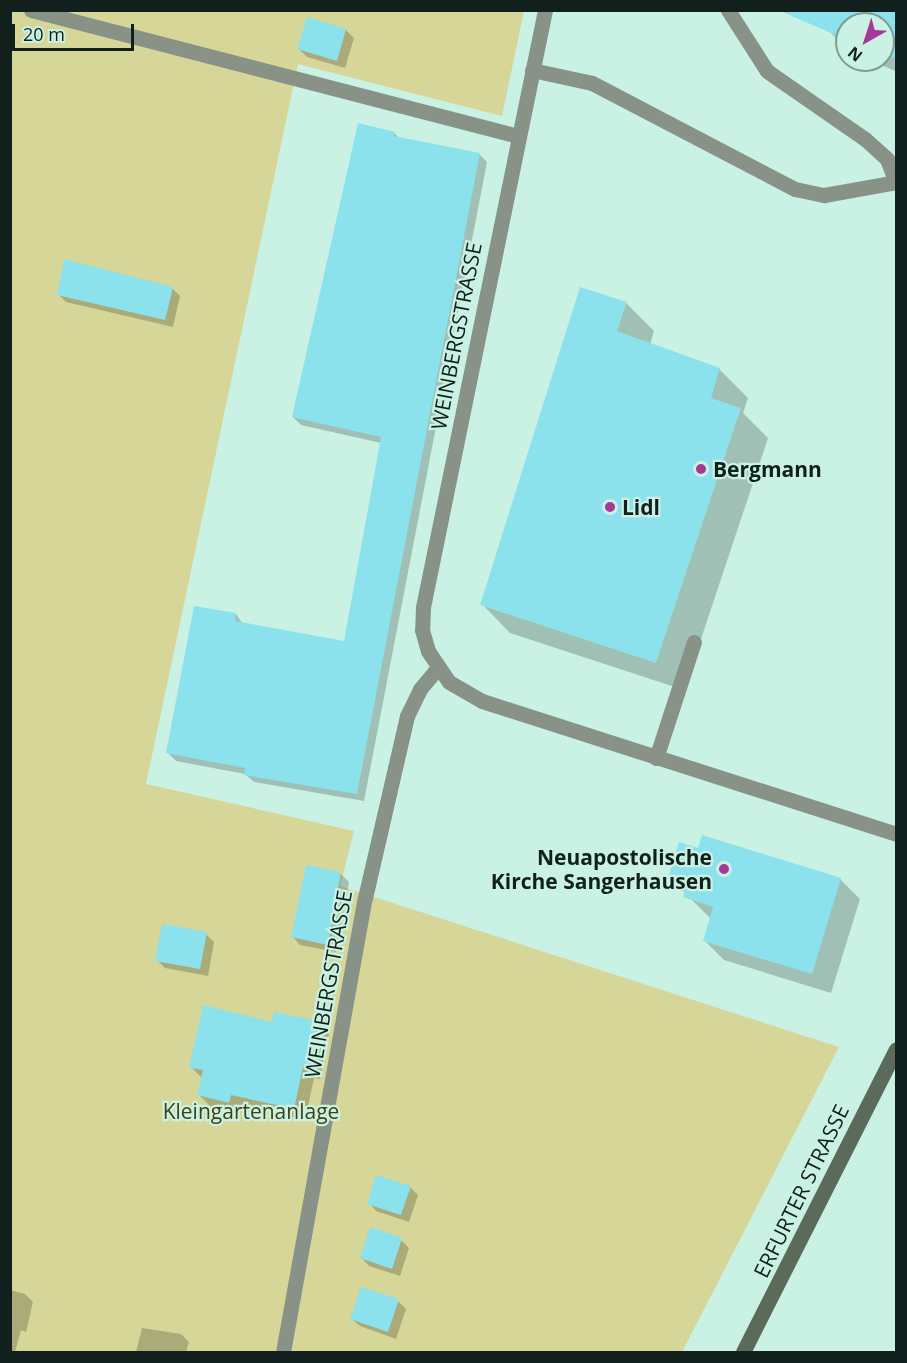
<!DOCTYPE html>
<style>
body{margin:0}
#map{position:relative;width:907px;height:1363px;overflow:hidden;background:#c9f1e4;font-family:"Open Sans",sans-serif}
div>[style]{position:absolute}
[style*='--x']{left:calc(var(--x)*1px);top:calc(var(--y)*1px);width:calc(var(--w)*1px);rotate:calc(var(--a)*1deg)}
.green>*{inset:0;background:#d6d699}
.shadow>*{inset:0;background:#0003}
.building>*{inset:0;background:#8be2ec}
.service>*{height:15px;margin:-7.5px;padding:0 7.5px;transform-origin:7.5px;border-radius:7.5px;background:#889287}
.minor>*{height:15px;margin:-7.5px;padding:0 7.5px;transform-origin:7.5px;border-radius:7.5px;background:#889287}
.secondary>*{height:15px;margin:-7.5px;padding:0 7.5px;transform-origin:7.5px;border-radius:7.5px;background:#5c6a59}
.dots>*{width:16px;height:16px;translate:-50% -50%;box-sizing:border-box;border:3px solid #c9f1e4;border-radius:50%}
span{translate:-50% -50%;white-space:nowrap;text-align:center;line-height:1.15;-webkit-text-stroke:4.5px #c9f1e4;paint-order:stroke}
.street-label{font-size:21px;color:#11201c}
.poi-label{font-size:21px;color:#11201c;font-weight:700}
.left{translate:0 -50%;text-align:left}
.right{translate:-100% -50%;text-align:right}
.park-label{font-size:21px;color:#41400e}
.frame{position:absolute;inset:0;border:12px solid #11201c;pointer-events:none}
.north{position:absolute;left:835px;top:12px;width:60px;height:60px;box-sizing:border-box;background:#c9f1e4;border:2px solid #7f9d94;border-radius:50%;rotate:219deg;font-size:16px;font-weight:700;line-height:24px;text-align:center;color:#11201c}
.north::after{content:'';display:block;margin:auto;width:21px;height:27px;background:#a73896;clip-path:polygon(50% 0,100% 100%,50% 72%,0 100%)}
.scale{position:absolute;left:12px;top:24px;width:122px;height:27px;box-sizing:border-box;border:3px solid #11201c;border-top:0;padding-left:8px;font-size:18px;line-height:21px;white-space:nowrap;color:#11201c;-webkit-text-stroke:4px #c9f1e4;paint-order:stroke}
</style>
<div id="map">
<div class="green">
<i style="clip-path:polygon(10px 11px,524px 11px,502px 116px,298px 64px,146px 784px,354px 831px,340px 886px,839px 1047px,682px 1352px,11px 1352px)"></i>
</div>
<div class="shadow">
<i style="clip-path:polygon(839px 10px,896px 10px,896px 71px,867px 60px,883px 60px,883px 24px,847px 24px,847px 49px,830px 32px)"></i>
<i style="clip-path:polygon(308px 19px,346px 30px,354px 38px,345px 68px,307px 57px,299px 49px)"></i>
<i style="clip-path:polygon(394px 133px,399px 138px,479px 154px,487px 162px,364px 801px,254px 782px,245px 774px,176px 761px,168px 753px,236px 614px,243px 624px,345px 643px,381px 443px,301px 425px,293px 417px)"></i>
<i style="clip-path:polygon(172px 288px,180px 296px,173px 327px,66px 302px,58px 294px)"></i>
<i style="clip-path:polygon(626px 303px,654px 331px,650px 345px,719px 369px,748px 398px,743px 413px,768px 438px,684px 690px,510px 633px,482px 604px)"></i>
<i style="clip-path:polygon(699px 850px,840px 879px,860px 899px,831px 993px,724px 960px,704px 940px,711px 919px,670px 878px)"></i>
<i style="clip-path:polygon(341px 874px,349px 882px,336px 952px,300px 945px,293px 937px)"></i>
<i style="clip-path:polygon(206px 934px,214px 942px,208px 976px,165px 968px,157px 960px)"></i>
<i style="clip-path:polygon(318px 1022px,329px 1034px,320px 1079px,314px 1078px,305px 1120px,242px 1105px,240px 1113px,210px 1106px,199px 1095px,203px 1079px,191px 1067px,273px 1024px)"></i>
<i style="clip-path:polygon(410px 1187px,418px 1195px,409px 1222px,376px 1211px,369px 1203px)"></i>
<i style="clip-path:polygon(371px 1229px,401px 1240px,409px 1248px,400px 1276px,369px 1266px,362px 1258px)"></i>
<i style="clip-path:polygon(10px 1290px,25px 1294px,33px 1302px,26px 1332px,21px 1330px,15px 1352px,10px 1352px)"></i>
<i style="clip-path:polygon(398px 1301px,406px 1309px,396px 1339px,360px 1326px,352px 1319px)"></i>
<i style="clip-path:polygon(142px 1328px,181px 1334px,189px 1342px,186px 1352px,136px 1352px)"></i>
</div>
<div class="building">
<i style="clip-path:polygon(778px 10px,897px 10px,897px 59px,883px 54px,883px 24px,847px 24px,847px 40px)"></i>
<i style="clip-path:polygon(307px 17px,346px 29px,337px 61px,297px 49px)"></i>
<i style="clip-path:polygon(358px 123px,395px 132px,394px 136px,480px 153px,357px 794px,244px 775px,245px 768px,166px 753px,194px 606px,236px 613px,235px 621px,344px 641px,381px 437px,292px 417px)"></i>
<i style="clip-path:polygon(64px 259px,173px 287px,165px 320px,57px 295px)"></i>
<i style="clip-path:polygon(580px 287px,627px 302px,617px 331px,720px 368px,711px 398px,741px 408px,656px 663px,480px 605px)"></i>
<i style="clip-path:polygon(702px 835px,841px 878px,812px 974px,703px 941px,713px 907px,683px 897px,687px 885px,668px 879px,679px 842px,698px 848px)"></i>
<i style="clip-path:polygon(306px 865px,341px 872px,328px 945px,291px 937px)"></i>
<i style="clip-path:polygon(162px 924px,207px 932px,200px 969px,155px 961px)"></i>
<i style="clip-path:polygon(203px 1005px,272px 1022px,274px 1012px,318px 1021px,309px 1069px,303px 1067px,294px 1109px,231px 1095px,229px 1103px,197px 1095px,203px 1070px,189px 1068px)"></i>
<i style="clip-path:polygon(376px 1175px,411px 1186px,401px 1215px,367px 1204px)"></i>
<i style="clip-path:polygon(370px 1227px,402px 1238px,392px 1269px,360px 1258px)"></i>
<i style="clip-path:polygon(361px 1287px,399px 1299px,388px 1332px,350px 1319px)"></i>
</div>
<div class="service">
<i style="--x:31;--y:10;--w:503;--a:14.51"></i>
<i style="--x:728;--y:10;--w:72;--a:57.4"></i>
<i style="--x:767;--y:71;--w:119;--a:34.8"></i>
<i style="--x:865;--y:139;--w:30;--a:42"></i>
<i style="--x:887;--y:159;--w:25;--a:69"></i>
<i style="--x:532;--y:70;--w:61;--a:12.2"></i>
<i style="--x:592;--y:83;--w:229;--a:27.6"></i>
<i style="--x:795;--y:189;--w:30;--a:12"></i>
<i style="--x:824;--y:195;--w:73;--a:-10.2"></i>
<i style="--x:656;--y:758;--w:122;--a:-71.9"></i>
</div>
<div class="minor">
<i style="--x:545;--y:10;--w:609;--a:101.55"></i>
<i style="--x:423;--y:607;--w:23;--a:92"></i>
<i style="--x:422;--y:630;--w:22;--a:74"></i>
<i style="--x:428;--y:651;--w:37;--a:56"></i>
<i style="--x:449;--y:682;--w:38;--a:30"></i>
<i style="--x:482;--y:701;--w:435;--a:17.8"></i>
<i style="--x:283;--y:1352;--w:461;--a:-79.8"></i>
<i style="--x:365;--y:898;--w:187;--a:-77"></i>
<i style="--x:407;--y:716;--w:30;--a:-64"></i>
<i style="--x:420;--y:689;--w:26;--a:-50"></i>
</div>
<div class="secondary">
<i style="--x:743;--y:1352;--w:339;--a:-63.2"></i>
</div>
<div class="dots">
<i style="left:701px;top:469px;background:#a73896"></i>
<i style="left:610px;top:507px;background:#a73896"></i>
<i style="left:724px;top:869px;background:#a73896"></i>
</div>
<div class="street-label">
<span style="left:456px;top:336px;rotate:-79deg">WEINBERGSTRASSE</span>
<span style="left:328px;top:984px;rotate:-80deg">WEINBERGSTRASSE</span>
<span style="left:801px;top:1191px;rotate:-64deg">ERFURTER STRASSE</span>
</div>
<div class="poi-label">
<span class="left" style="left:713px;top:469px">Bergmann</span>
<span class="left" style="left:622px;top:507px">Lidl</span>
<span class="right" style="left:712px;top:869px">Neuapostolische<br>Kirche Sangerhausen</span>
</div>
<div class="park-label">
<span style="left:251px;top:1111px">Kleingartenanlage</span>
</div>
<div class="frame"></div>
<div class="north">N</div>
<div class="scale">20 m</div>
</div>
